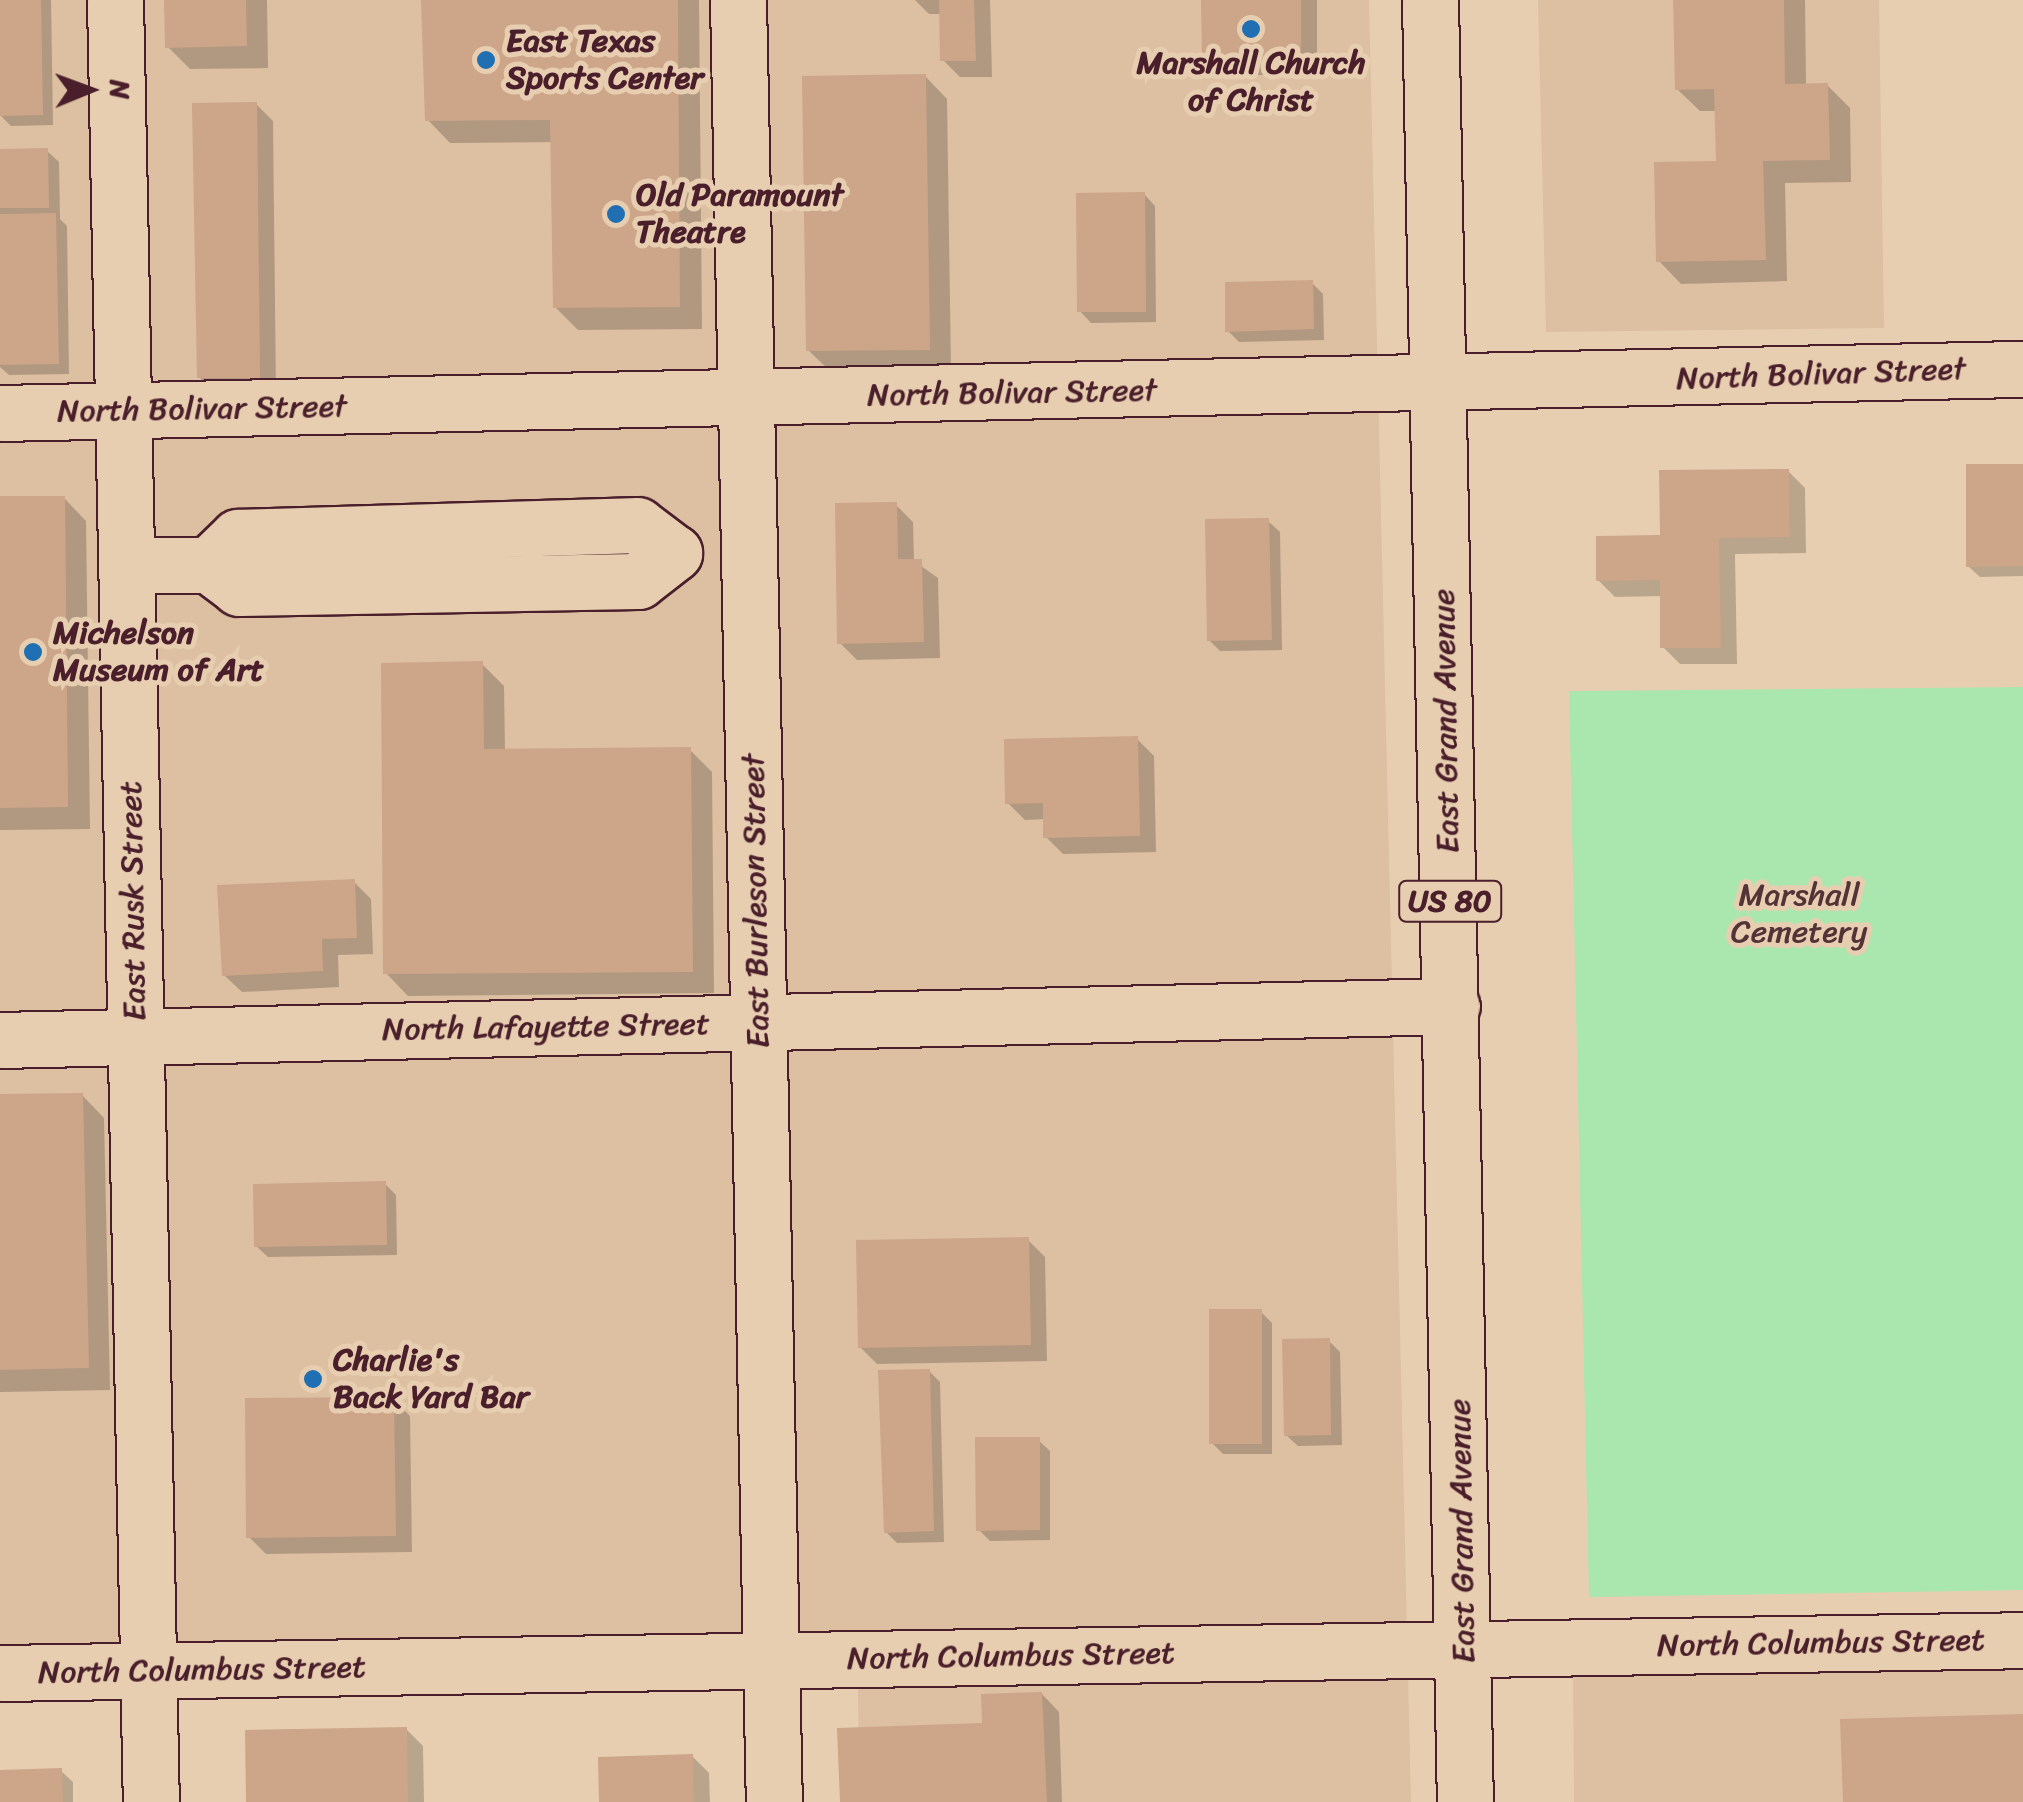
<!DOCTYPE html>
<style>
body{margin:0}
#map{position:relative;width:2023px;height:1802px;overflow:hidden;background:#e8ceb0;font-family:Sriracha,sans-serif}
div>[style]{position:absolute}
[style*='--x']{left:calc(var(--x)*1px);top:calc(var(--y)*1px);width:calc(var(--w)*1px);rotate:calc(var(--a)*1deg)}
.built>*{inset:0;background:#ddbfa2}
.green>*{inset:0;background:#a9e7ae}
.shadow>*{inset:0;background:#0003}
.building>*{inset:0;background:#cda588}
.roads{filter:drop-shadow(2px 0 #4a1f2b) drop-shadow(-2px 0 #4a1f2b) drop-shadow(0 2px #4a1f2b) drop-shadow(0 -2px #4a1f2b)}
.minor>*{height:55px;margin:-27.5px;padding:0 27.5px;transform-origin:27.5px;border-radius:27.5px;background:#e8ceb0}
.highway>*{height:55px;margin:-27.5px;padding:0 27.5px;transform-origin:27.5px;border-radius:27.5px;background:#e8ceb0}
.dots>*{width:28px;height:28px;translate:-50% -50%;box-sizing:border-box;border:5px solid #e8ceb0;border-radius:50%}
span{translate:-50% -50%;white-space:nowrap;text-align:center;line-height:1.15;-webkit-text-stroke:10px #e8ceb0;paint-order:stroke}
.shield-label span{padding:2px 8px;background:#e8ceb0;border:2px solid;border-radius:8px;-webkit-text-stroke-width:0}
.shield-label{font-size:30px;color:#4a1f2b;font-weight:700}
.poi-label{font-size:32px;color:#4a1f2b;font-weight:700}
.left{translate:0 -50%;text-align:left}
.street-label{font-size:32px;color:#4a1f2b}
.park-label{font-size:32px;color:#543338}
.north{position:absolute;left:40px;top:40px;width:100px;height:100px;-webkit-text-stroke:8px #e8ceb0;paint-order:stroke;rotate:89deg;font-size:28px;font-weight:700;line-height:40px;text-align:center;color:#4a1f2b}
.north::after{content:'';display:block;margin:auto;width:35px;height:45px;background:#4a1f2b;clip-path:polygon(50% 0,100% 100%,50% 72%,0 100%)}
</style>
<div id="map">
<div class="built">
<i style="clip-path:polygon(0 0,1369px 0,1411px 1802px,860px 1802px,857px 1644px,0 1658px)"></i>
<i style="clip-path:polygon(1538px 0,1879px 0,1884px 328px,1546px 332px)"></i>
<i style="clip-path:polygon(2023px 1659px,2023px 1802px,1574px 1802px,1573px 1663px)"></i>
</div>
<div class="green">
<i style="clip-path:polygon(2023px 687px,2023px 1590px,1589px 1597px,1569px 691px)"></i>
</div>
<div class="shadow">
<i style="clip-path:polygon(0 0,51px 0,53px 125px,11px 126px,0 115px)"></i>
<i style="clip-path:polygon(167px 0,267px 0,268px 68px,190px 69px,168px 47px)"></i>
<i style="clip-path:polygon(424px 0,699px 0,702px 329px,578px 330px,555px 307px,553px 142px,450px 143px,428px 120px)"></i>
<i style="clip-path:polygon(915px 0,990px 0,992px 77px,960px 77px,943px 60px,942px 14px,929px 14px)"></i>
<i style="clip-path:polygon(1204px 0,1317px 0,1317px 75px,1221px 75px,1204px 58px)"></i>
<i style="clip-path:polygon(1675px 0,1805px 0,1806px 86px,1827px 85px,1850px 108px,1851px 182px,1785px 183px,1787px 281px,1681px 284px,1659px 261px,1718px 163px,1717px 111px,1700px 111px,1677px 89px)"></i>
<i style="clip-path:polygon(925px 76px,947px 99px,951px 371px,831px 372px,808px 350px)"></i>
<i style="clip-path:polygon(256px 104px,273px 121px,276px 394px,216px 394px,199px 377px)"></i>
<i style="clip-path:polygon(47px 151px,59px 162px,60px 219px,67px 226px,69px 374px,9px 375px,0 367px,0 152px)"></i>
<i style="clip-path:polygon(1144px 194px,1155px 206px,1156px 322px,1091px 323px,1080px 311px)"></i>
<i style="clip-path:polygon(1312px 283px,1323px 294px,1324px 340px,1239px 342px,1228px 331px)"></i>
<i style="clip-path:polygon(2023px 466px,2023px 576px,1980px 577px,1968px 566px)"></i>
<i style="clip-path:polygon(1788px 471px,1805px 488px,1806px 553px,1735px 554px,1737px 664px,1680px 664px,1663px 647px,1662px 596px,1615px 597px,1598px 580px)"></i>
<i style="clip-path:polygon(0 498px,64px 498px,86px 521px,90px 829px,0 830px)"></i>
<i style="clip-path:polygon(896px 505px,913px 522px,914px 561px,938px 578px,940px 658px,857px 660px,840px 643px)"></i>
<i style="clip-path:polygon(1268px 521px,1280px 532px,1282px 650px,1220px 651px,1209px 640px)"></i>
<i style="clip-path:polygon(482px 664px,504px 686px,505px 751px,690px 750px,712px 772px,714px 993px,408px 996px,386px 973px)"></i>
<i style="clip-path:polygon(1137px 739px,1154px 756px,1156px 852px,1063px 854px,1046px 837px,1046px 819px,1025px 820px,1008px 803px)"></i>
<i style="clip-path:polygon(354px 882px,371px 899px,373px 954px,338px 955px,339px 987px,242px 992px,224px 975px)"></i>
<i style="clip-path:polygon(82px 1095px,104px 1118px,110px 1390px,0 1392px,0 1097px)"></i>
<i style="clip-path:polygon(385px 1184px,396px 1195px,397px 1255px,268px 1257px,256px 1246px)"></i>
<i style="clip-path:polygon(1028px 1240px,1045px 1257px,1047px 1361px,877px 1364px,860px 1347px)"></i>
<i style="clip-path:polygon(1261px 1312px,1272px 1323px,1272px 1454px,1223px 1454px,1212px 1443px)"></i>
<i style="clip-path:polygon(1329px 1341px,1340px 1352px,1342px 1445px,1298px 1446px,1286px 1435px)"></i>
<i style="clip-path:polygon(929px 1371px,940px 1382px,944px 1542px,897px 1543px,886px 1532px)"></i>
<i style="clip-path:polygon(393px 1399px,410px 1416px,412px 1552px,266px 1554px,249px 1537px)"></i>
<i style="clip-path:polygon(1038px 1440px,1050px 1451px,1050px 1540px,990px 1541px,979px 1530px)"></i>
<i style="clip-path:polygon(1042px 1694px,1059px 1712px,1062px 1802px,842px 1802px)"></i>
<i style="clip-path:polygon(406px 1729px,423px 1746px,424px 1802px,249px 1802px)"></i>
<i style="clip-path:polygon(692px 1756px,709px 1773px,710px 1802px,602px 1802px)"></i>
<i style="clip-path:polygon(61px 1771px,73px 1782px,73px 1802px,0 1802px,0 1772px)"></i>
</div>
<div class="building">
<i style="clip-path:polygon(0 0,41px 0,43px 115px,0 116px)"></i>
<i style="clip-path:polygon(164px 0,246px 0,247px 46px,165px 48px)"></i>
<i style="clip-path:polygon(421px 0,678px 0,680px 307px,553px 308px,550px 120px,425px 121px)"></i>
<i style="clip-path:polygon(939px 0,974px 0,976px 61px,940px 61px)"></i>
<i style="clip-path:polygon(1201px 0,1301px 0,1301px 59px,1202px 59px)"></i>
<i style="clip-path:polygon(1673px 0,1784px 0,1785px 84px,1828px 83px,1830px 160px,1763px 161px,1766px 260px,1656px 262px,1654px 162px,1716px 161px,1714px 89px,1675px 90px)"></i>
<i style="clip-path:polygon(926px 74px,930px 350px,806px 351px,802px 76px)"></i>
<i style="clip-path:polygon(257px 102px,260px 378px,197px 378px,192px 103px)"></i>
<i style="clip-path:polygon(48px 148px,49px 208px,0 208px,0 149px)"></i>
<i style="clip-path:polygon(1145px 192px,1146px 312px,1077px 312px,1076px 193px)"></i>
<i style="clip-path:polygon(56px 213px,59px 364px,0 365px,0 214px)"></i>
<i style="clip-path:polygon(1313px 280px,1314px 329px,1225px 332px,1225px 282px)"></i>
<i style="clip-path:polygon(1966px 464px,2023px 464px,2023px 566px,1966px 567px)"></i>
<i style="clip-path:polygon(1789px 469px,1790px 537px,1719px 538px,1721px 648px,1660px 648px,1660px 580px,1596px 581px,1596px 536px,1660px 535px,1659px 470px)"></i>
<i style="clip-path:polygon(0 496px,65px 496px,68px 807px,0 808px)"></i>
<i style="clip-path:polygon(897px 502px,898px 559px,922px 559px,924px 642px,837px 644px,835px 503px)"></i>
<i style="clip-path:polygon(1269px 518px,1272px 640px,1207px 641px,1205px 519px)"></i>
<i style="clip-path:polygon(483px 661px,484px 749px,691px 747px,693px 972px,383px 974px,381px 663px)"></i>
<i style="clip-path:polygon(1138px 736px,1140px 836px,1043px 838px,1043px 803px,1005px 804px,1004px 739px)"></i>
<i style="clip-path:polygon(355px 879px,357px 938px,322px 939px,323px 971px,222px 976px,217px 885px)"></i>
<i style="clip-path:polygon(83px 1093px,89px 1368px,0 1370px,0 1094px)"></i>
<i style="clip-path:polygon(386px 1181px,387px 1245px,254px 1247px,253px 1184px)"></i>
<i style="clip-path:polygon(1029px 1237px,1031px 1345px,858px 1348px,856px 1240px)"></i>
<i style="clip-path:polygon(1209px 1309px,1262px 1309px,1262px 1444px,1209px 1444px)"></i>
<i style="clip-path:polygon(1330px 1338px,1331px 1435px,1284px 1436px,1282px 1339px)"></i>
<i style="clip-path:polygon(930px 1369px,934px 1531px,884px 1533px,878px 1370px)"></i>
<i style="clip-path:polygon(394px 1397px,396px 1536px,246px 1538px,245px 1398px)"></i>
<i style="clip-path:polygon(975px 1437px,1040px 1437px,1040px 1530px,976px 1531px)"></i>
<i style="clip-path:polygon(1042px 1692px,1047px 1802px,840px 1802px,837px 1728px,982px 1723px,981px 1694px)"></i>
<i style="clip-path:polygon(2023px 1714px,2023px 1802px,1843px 1802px,1840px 1719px)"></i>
<i style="clip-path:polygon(407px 1727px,408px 1802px,246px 1802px,245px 1730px)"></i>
<i style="clip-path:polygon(693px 1754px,694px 1802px,599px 1802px,598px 1757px)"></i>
<i style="clip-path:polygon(62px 1768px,63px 1802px,0 1802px,0 1770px)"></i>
</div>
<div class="roads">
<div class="minor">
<i style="--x:115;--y:0;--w:1802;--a:88.86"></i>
<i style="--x:738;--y:0;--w:1802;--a:88.86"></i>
<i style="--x:0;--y:413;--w:2023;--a:-1.25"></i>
<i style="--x:126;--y:565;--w:83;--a:0"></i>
<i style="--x:209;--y:565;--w:38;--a:37"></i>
<i style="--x:239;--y:588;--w:399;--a:-1"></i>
<i style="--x:638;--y:581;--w:46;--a:-37.9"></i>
<i style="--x:674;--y:553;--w:46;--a:-142.9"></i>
<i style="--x:637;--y:525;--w:399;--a:178.3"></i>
<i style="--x:238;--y:537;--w:40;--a:136"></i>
<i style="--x:0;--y:1040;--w:1452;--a:-1.34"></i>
<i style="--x:0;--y:1673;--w:2023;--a:-0.93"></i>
</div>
<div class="highway">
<i style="--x:1430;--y:0;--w:1802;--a:88.89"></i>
</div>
</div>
<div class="dots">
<i style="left:1251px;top:29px;background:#1f6fb2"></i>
<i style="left:486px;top:60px;background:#1f6fb2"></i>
<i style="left:616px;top:214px;background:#1f6fb2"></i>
<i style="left:33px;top:652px;background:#1f6fb2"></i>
<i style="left:313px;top:1379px;background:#1f6fb2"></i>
</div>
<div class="shield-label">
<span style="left:1450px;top:901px">US 80</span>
</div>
<div class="poi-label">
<span class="left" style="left:506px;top:60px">East Texas<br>Sports Center</span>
<span style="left:1251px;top:82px">Marshall Church<br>of Christ</span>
<span class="left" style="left:636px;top:214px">Old Paramount<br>Theatre</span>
<span class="left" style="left:53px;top:652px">Michelson<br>Museum of Art</span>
<span class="left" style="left:333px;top:1379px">Charlie's<br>Back Yard Bar</span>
</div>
<div class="street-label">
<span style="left:1821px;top:374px;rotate:-2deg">North Bolivar Street</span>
<span style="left:1012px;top:393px;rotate:-1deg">North Bolivar Street</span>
<span style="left:202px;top:409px;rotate:-1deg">North Bolivar Street</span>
<span style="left:1446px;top:721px;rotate:-91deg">East Grand Avenue</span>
<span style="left:133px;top:901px;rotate:-91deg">East Rusk Street</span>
<span style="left:756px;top:901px;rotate:-91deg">East Burleson Street</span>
<span style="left:546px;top:1027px;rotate:-1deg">North Lafayette Street</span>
<span style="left:1462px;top:1531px;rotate:-91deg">East Grand Avenue</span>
<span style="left:1821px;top:1643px;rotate:-1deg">North Columbus Street</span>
<span style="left:1011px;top:1656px;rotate:-1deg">North Columbus Street</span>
<span style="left:202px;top:1670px;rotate:-1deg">North Columbus Street</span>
</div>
<div class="park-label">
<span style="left:1799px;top:914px">Marshall<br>Cemetery</span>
</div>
<div class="north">N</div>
</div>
